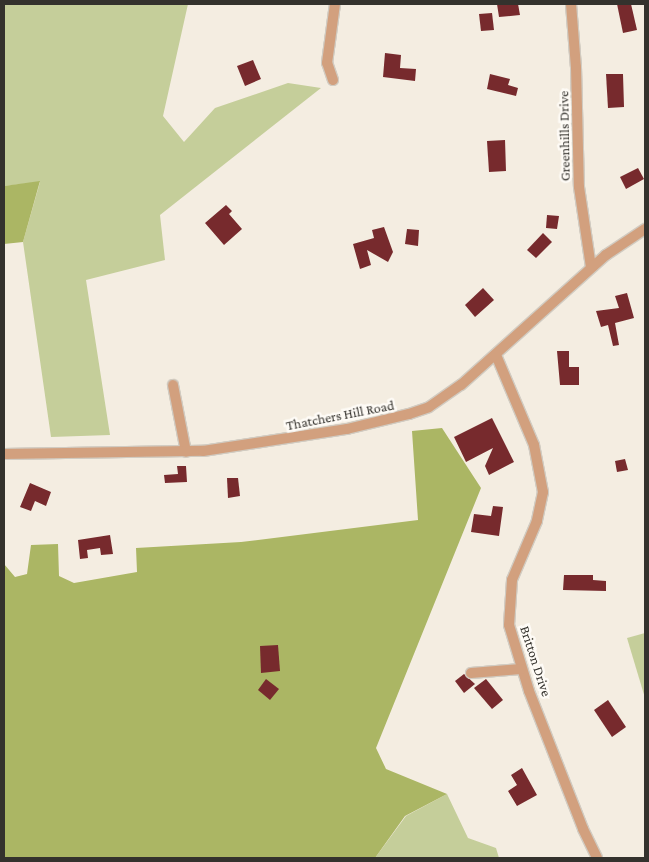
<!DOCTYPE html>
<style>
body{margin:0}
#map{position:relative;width:649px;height:862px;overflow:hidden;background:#f4ede1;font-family:"Crimson Pro",serif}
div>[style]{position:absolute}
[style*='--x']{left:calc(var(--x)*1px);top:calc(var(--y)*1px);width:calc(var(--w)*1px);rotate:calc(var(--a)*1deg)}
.green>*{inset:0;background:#c5ce9a}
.forest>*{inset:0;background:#abb664}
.building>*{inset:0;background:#772a2d}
.roads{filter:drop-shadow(1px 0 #d1cbc1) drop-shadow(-1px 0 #d1cbc1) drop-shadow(0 1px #d1cbc1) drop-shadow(0 -1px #d1cbc1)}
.minor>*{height:10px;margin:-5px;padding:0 5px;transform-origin:5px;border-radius:5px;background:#d2a07e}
span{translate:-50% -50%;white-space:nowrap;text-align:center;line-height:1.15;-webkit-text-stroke:5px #fefbf6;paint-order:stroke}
.street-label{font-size:14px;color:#34322d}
.frame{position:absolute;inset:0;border:5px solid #34322d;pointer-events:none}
</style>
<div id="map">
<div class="green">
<i style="clip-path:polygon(4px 4px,188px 4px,163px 116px,184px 142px,215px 108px,288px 83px,321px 88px,160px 215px,165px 260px,86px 280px,110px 435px,51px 437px,23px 242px,40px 182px,4px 186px)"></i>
<i style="clip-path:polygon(645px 633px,645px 698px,627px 638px)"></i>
<i style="clip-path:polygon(447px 794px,468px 838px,496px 848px,499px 858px,375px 858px,406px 816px)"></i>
</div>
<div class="forest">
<i style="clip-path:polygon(40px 181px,23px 242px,4px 244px,4px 186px)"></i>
<i style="clip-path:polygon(442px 428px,481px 488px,376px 748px,386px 769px,447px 794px,405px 816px,375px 858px,4px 858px,4px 564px,15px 577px,27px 574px,31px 545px,58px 544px,59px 576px,74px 583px,137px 572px,136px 548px,241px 542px,418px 520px,412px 431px)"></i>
</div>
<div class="building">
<i style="clip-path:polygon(497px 4px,518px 4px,520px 15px,499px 17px)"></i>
<i style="clip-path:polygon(617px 4px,631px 4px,637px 30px,623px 33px)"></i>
<i style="clip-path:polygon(492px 13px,494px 30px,481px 31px,479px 14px)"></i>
<i style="clip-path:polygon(385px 53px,401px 55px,400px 68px,416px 69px,415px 81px,383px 77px)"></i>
<i style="clip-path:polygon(253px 60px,261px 79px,245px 86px,237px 66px)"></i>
<i style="clip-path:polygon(490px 74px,510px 79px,508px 85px,518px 88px,516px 96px,487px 89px)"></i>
<i style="clip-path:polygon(606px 74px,623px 74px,624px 107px,608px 108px)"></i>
<i style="clip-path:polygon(505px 140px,506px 171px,489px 172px,487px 141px)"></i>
<i style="clip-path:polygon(638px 168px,644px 179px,626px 189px,620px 177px)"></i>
<i style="clip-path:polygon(226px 205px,232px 211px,229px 214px,242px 229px,224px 245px,205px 223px)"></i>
<i style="clip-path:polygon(547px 215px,559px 216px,557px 229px,546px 228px)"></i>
<i style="clip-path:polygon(384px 227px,393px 252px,388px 262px,367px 250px,371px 265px,360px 269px,353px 244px,374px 238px,372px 230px)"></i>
<i style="clip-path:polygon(407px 229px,419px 230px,418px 246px,405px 244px)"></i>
<i style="clip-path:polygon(543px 233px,552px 242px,536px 258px,527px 250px)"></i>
<i style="clip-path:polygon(483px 288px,494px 300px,475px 317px,465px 305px)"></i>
<i style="clip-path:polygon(627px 293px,634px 318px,615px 323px,619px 345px,613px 346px,608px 325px,601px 327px,596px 311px,619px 308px,615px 296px)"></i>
<i style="clip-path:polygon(557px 351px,569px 351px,569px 367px,579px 367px,579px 385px,560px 385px)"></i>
<i style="clip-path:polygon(492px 418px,514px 462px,489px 475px,485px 466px,493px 448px,466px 462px,454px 437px)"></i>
<i style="clip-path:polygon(625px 459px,628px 470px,617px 472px,615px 461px)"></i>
<i style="clip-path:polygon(177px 466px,186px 466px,187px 482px,165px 483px,164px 475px,178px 474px)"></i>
<i style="clip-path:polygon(227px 478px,238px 478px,240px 496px,228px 498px)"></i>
<i style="clip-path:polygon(30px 483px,51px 492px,46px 506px,35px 501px,31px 511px,20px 507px)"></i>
<i style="clip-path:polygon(493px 506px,503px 507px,499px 536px,471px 532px,474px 514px,491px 516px)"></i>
<i style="clip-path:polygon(110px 535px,113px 554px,101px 555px,100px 548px,87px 550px,88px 558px,80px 559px,78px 540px)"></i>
<i style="clip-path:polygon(564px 575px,593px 575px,593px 580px,606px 581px,606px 591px,563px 590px)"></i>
<i style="clip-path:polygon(278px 645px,280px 671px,261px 673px,260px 646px)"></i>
<i style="clip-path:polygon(464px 674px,475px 684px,464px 693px,455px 681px)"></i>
<i style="clip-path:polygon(266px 679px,279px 689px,270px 700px,258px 690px)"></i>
<i style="clip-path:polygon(486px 679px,503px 700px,492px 709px,474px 688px)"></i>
<i style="clip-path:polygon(608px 700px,626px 727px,612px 737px,594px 710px)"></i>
<i style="clip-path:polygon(522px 768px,537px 795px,517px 806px,508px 791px,517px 785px,511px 775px)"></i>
</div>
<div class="roads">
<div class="minor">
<i style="--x:571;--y:4;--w:63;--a:85.5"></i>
<i style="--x:576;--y:67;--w:120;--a:88.6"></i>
<i style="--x:579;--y:187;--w:81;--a:81.5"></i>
<i style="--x:333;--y:80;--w:18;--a:-109"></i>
<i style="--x:327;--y:63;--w:60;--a:-82.3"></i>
<i style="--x:496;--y:355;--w:98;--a:67.1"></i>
<i style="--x:534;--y:445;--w:48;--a:79.2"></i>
<i style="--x:543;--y:492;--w:30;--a:102"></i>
<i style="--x:537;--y:521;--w:64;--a:113"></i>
<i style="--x:512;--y:580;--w:45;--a:93.8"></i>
<i style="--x:509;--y:625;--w:69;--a:73.1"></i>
<i style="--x:529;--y:691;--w:148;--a:68.6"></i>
<i style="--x:583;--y:829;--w:32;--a:64"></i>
<i style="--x:173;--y:385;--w:68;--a:79"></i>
<i style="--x:4;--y:454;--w:199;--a:-0.9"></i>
<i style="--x:203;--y:451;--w:146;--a:-8.7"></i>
<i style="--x:347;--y:429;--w:64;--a:-13.6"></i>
<i style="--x:409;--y:414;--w:21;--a:-19"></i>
<i style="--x:429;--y:407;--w:39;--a:-35"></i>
<i style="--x:461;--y:385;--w:195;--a:-41.9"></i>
<i style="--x:606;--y:255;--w:47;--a:-33.7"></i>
<i style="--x:471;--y:673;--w:50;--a:-4.6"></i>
</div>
</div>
<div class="street-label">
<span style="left:564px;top:136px;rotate:-91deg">Greenhills Drive</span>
<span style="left:340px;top:415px;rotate:-11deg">Thatchers Hill Road</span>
<span style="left:536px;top:661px;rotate:72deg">Britton Drive</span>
</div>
<div class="frame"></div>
</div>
